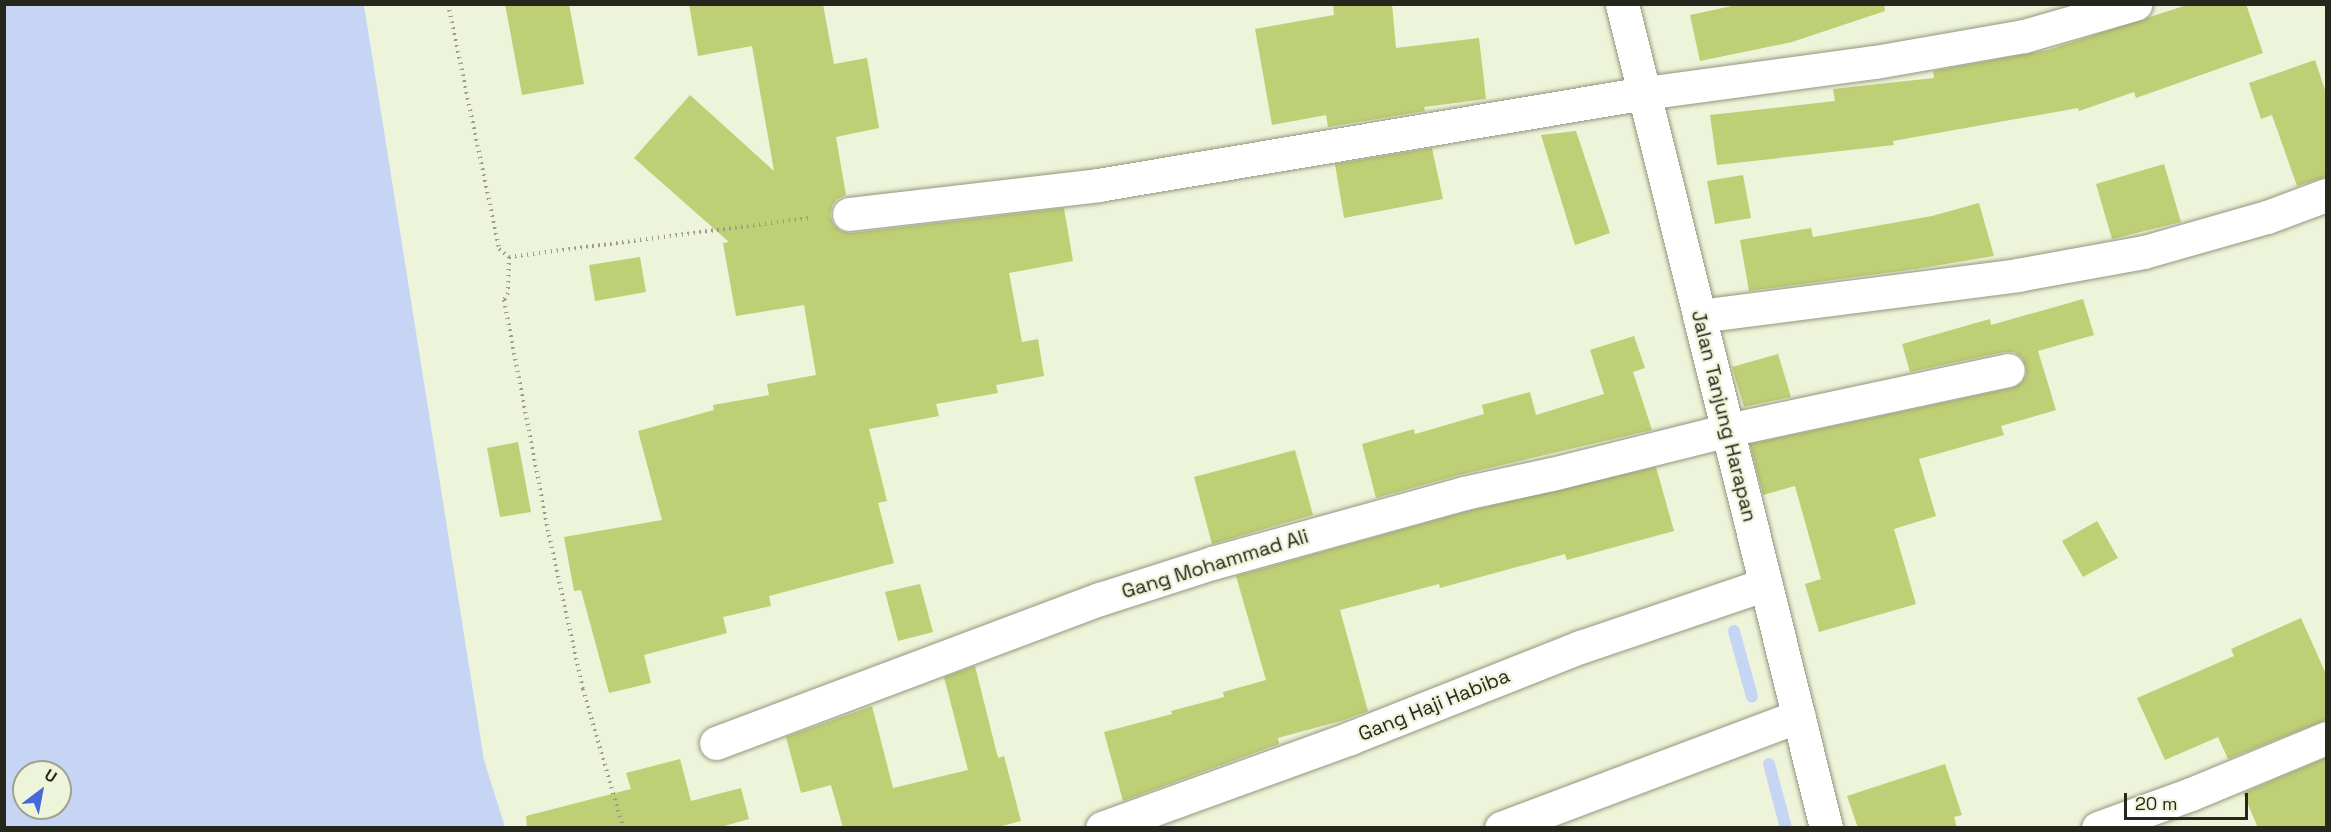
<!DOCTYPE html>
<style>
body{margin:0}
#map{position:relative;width:2331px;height:832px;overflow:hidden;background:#eef4d9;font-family:"Space Grotesk",sans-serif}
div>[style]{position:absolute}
.water>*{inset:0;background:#c7d5f5}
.stream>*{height:12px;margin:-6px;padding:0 6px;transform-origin:6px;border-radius:6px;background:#c7d5f5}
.building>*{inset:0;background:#becf75}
.path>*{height:4px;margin-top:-2px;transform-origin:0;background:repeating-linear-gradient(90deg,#9a9e8a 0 1.5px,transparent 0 6px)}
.roads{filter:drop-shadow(0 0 2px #91977e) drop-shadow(0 0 2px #91977e)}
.street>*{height:33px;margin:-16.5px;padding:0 16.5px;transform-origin:16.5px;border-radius:16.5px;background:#fff}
span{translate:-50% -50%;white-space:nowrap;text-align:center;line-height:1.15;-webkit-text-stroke:4.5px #eef4d9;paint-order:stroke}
.street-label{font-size:20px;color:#25271d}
.frame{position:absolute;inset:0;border:6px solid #25271d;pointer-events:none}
.north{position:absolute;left:12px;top:760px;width:60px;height:60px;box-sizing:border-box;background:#eef4d9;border:2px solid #9ea28e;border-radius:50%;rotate:32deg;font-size:16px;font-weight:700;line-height:24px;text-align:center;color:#25271d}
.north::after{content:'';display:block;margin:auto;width:21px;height:27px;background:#4568db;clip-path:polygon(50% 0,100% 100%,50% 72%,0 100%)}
.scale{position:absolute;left:2124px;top:793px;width:124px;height:27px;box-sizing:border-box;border:3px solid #25271d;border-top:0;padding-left:8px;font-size:18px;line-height:21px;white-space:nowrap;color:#25271d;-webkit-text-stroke:4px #eef4d9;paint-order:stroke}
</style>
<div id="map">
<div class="water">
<i style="clip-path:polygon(evenodd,5px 4px,364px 5px,484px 760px,505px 827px,5px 827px,5px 4px,24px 772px,60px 772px,60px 808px,24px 808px,24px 772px)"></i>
</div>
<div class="stream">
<i style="left:1734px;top:631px;width:68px;rotate:74.7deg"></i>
<i style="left:1769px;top:764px;width:66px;rotate:75.1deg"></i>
</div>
<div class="building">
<i style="clip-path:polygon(505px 4px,569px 4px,584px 84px,522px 95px)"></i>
<i style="clip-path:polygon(689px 4px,823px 4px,834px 64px,867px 58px,879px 128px,836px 137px,846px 195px,837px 199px,832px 206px,830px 216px,834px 225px,841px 231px,851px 233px,1064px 208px,1073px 261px,1009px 273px,1022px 342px,1038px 339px,1044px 376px,996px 385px,998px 393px,936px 404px,939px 416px,869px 429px,887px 501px,878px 503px,894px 563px,769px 596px,771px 606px,723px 617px,727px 633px,644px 655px,651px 683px,609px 693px,581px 590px,574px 591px,564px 537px,662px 520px,638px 431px,714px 410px,713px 405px,769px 395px,767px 384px,816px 375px,804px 305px,736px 316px,723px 243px,729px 242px,634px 158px,690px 95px,774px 171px,752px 46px,698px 56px)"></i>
<i style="clip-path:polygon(1333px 4px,1392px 4px,1396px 48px,1479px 38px,1486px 99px,1424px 107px,1425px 111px,1328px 127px,1326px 115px,1272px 125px,1255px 29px,1334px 15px)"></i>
<i style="clip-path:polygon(1741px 4px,1884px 4px,1885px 11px,1792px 42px,1700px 61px,1690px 15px)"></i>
<i style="clip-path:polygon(2190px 4px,2246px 4px,2263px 53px,2136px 98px,2134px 92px,2079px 111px,2078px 108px,1893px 141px,1894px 145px,1717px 165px,1710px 115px,1835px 101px,1833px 89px,1934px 78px,1933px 71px,2048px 50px)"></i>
<i style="clip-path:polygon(2315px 60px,2326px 93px,2326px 177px,2297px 186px,2272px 115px,2261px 119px,2249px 83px)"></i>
<i style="clip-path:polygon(1576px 131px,1610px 233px,1575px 245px,1541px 135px)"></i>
<i style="clip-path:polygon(1432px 148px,1443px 199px,1344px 218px,1335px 164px)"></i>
<i style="clip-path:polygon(2164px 164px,2181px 222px,2112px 239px,2096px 184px)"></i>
<i style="clip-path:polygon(1743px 175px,1751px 218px,1715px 224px,1707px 181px)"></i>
<i style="clip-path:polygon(1979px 203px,1994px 256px,1916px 269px,1749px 291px,1740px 240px,1811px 228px,1813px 237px,1932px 216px)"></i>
<i style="clip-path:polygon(640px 257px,646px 292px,595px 301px,589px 265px)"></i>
<i style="clip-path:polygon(2083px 299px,2094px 335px,2038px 351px,2056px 410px,2001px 426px,2004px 435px,1919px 459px,1936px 516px,1894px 529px,1916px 604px,1819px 632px,1805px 584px,1821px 579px,1795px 486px,1763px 495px,1750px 444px,2012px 388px,2021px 383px,2026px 375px,2026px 367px,2022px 358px,2014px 352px,2004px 352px,1910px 372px,1902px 344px,1990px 319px,1991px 325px)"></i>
<i style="clip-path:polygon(1634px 336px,1645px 368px,1633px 372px,1652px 430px,1459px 475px,1376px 498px,1362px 444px,1414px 429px,1415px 434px,1484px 414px,1482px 405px,1530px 392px,1536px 415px,1604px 394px,1590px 350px)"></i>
<i style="clip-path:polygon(1778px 354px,1791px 397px,1744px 407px,1732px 367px)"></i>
<i style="clip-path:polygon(518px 442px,531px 512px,500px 517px,487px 448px)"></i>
<i style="clip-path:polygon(1295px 450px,1313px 515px,1212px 544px,1194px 477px)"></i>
<i style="clip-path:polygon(1656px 467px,1674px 531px,1567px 560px,1565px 554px,1440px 588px,1439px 584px,1340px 610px,1368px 711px,1344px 720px,1278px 738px,1279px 744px,1123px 801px,1104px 732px,1172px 714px,1171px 711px,1224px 697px,1223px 692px,1266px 680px,1236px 576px,1468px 511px)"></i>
<i style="clip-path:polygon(2097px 521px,2118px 558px,2083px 577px,2062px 541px)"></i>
<i style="clip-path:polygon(920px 584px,933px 632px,898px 641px,885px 592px)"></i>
<i style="clip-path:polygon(2301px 618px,2326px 674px,2326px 720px,2228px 759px,2218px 737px,2165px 760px,2137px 698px,2234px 656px,2231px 649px)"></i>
<i style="clip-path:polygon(975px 666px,998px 758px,1004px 756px,1021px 821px,994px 828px,843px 828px,831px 785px,801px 793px,786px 737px,872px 706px,893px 788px,968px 770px,944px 677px)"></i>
<i style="clip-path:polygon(2326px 758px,2326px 828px,2258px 828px,2243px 793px)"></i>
<i style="clip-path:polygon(680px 759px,691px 801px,741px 788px,749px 819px,717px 828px,527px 828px,526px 816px,631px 789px,626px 773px)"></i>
<i style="clip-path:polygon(1945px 764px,1962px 815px,1954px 817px,1957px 828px,1858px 828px,1847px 796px)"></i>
</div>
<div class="path">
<i style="left:448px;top:4px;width:250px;rotate:78.2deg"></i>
<i style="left:499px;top:249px;width:13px;rotate:39deg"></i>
<i style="left:509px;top:257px;width:36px;rotate:92deg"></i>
<i style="left:508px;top:293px;width:8px;rotate:120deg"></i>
<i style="left:504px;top:300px;width:239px;rotate:79.2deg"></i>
<i style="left:549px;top:535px;width:158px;rotate:77.6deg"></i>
<i style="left:583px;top:689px;width:145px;rotate:73.9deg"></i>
<i style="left:509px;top:257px;width:305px;rotate:-7.4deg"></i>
</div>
<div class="roads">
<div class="street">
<i style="left:1622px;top:4px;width:849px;rotate:76.09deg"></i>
<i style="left:849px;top:214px;width:251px;rotate:-6.6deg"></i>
<i style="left:1098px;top:185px;width:555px;rotate:-9.55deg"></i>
<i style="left:1645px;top:93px;width:232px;rotate:-7.7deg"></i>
<i style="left:1875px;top:62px;width:151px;rotate:-9.9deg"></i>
<i style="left:2024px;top:36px;width:116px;rotate:-16.1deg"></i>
<i style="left:1699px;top:316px;width:321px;rotate:-7.3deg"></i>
<i style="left:2017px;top:275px;width:129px;rotate:-10.3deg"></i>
<i style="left:2144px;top:252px;width:128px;rotate:-15.9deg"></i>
<i style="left:2267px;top:217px;width:63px;rotate:-20.4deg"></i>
<i style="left:716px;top:743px;width:410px;rotate:-20.6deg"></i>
<i style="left:1100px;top:599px;width:118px;rotate:-17.8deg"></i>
<i style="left:1212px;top:563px;width:262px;rotate:-15.5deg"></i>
<i style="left:1464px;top:493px;width:90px;rotate:-12.2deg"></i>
<i style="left:1552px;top:474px;width:181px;rotate:-14deg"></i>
<i style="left:1728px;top:430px;width:286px;rotate:-12.1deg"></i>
<i style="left:1102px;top:828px;width:264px;rotate:-19.9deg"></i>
<i style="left:1350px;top:738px;width:247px;rotate:-21.6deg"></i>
<i style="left:1580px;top:647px;width:196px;rotate:-18.7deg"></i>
<i style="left:1501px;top:828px;width:318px;rotate:-20.6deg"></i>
<i style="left:2098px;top:828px;width:99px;rotate:-20.1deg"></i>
<i style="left:2191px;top:794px;width:146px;rotate:-22.5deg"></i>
</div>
</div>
<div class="street-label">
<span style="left:1724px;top:416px;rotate:76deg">Jalan Tanjung Harapan</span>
<span style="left:1215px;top:564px;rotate:-17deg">Gang Mohammad Ali</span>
<span style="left:1434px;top:705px;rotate:-22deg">Gang Haji Habiba</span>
</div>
<div class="frame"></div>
<div class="north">U</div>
<div class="scale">20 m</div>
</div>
